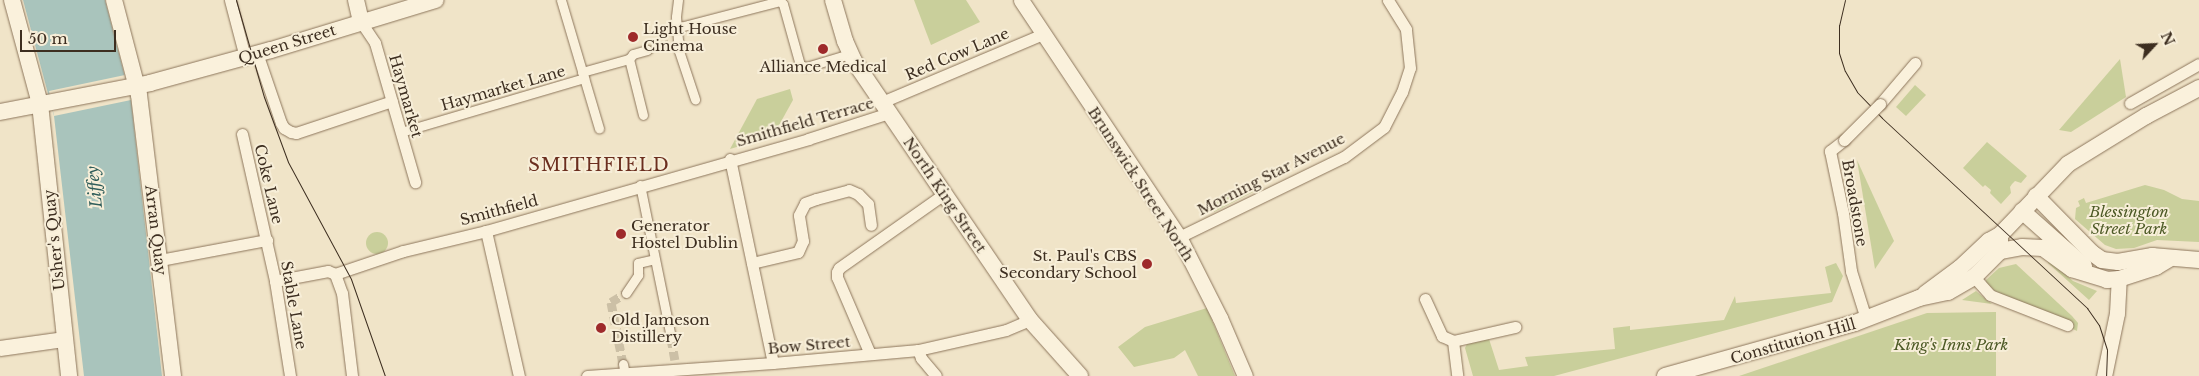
<!DOCTYPE html>
<style>
body{margin:0}
#map{position:relative;width:2199px;height:376px;overflow:hidden;background:#f0e4c8;font-family:"Libre Baskerville",serif}
div>[style]{position:absolute}
.green>*{inset:0;background:#c9cf9b}
.round{border-radius:50%}
.water>*{inset:0;background:#a9c4bc}
.pier>*{inset:0;background:#f0e4c8}
.pedestrian-tunnel>*{height:9px;margin-top:-4.5px;transform-origin:0;background:repeating-linear-gradient(90deg,#ccc0a6 0 9px,transparent 0 13.5px)}
.roads{filter:drop-shadow(0 0 1px #8d765c) drop-shadow(0 0 1px #8d765c)}
.pedestrian>*{height:9px;margin:-4.5px;padding:0 4.5px;transform-origin:4.5px;border-radius:4.5px;background:#faf1dc}
.minor>*{height:11px;margin:-5.5px;padding:0 5.5px;transform-origin:5.5px;border-radius:5.5px;background:#faf1dc}
.tertiary>*{height:15px;margin:-7.5px;padding:0 7.5px;transform-origin:7.5px;border-radius:7.5px;background:#faf1dc}
.secondary>*{height:16px;margin:-8px;padding:0 8px;transform-origin:8px;border-radius:8px;background:#faf1dc}
.tram>*{height:1px;margin:-0.5px;padding:0 0.5px;transform-origin:0.5px;border-radius:0.5px;background:#3d2e20}
.bridges{filter:drop-shadow(0 0 1px #8d765c) drop-shadow(0 0 1px #8d765c)}
.minor-bridge>*{height:11px;margin:-5.5px;padding:0 5.5px;transform-origin:5.5px;border-radius:5.5px;background:#faf1dc}
.dots>*{width:14px;height:14px;translate:-50% -50%;box-sizing:border-box;border:2px solid #f7eed8;border-radius:50%}
span{translate:-50% -50%;white-space:nowrap;text-align:center;line-height:1.15;-webkit-text-stroke:4px #f7eed8;paint-order:stroke}
.poi-label{font-size:15px;color:#3d2e20}
.left{translate:0 -50%;text-align:left}
.right{translate:-100% -50%;text-align:right}
.street-label{font-size:15px;color:#3d2e20}
.park-label{font-size:15px;color:#4d5a26;font-style:italic}
.water-label{font-size:16px;color:#2f5d5a;font-style:italic}
.quarter-label{font-size:18px;color:#6b2e1e;letter-spacing:1px}
.north{position:absolute;left:2129px;top:20px;width:50px;height:50px;-webkit-text-stroke:4px #f7eed8;paint-order:stroke;rotate:65deg;font-size:14px;font-weight:700;line-height:20px;text-align:center;color:#3d2e20}
.north::after{content:'';display:block;margin:auto;width:18px;height:22px;background:#3d2e20;clip-path:polygon(50% 0,100% 100%,50% 72%,0 100%)}
.scale{position:absolute;left:20px;top:30px;width:96px;height:22px;box-sizing:border-box;border:2px solid #3d2e20;border-top:0;padding-left:6px;font-size:15px;line-height:18px;white-space:nowrap;color:#3d2e20;-webkit-text-stroke:4px #f7eed8;paint-order:stroke}
</style>
<div id="map">
<div class="green">
<i style="clip-path:polygon(914px 0,966px 0,980px 22px,931px 45px)"></i>
<i style="clip-path:polygon(2120px 59px,2126px 97px,2071px 132px,2059px 130px)"></i>
<i style="clip-path:polygon(1915px 85px,1926px 95px,1906px 116px,1896px 107px)"></i>
<i style="clip-path:polygon(790px 89px,793px 100px,773px 136px,730px 149px,757px 99px)"></i>
<i style="clip-path:polygon(1987px 142px,2027px 176px,2021px 183px,2015px 181px,2012px 184px,2010px 187px,2011px 193px,2001px 204px,1990px 193px,1991px 190px,1985px 185px,1983px 187px,1963px 168px)"></i>
<i style="clip-path:polygon(1857px 160px,1894px 241px,1875px 269px)"></i>
<i style="clip-path:polygon(1249px 183px,1251px 186px,1256px 184px,1259px 189px,1214px 212px,1210px 202px)"></i>
<i style="clip-path:polygon(2145px 185px,2164px 190px,2182px 199px,2199px 201px,2199px 242px,2157px 240px,2134px 248px,2116px 249px,2105px 245px,2075px 219px,2076px 208px,2080px 206px,2078px 201px,2084px 198px,2086px 203px)"></i>
<i class="round" style="left:366px;top:232px;width:22px;height:22px"></i>
<i style="clip-path:polygon(2050px 260px,2073px 281px,2097px 291px,2089px 300px,2048px 263px)"></i>
<i style="clip-path:polygon(1836px 263px,1843px 276px,1832px 302px,1554px 376px,1473px 376px,1465px 348px,1467px 344px,1489px 339px,1499px 370px,1528px 366px,1525px 357px,1615px 349px,1613px 328px,1630px 326px,1630px 330px,1724px 320px,1735px 296px,1736px 303px,1831px 293px,1825px 267px)"></i>
<i style="clip-path:polygon(2016px 264px,2072px 316px,2078px 323px,2077px 331px,1991px 289px,1986px 283px,1986px 280px,1999px 268px)"></i>
<i style="clip-path:polygon(1976px 291px,1988px 301px,1992px 304px,1962px 300px)"></i>
<i style="clip-path:polygon(1207px 308px,1235px 376px,1198px 376px,1185px 350px,1174px 358px,1134px 367px,1118px 347px,1145px 327px)"></i>
<i style="clip-path:polygon(1996px 312px,1996px 376px,1739px 376px,1927px 313px)"></i>
</div>
<div class="water">
<i style="clip-path:polygon(23px 0,105px 0,131px 100px,162px 376px,84px 376px,54px 116px)"></i>
</div>
<div class="pier">
<i style="clip-path:polygon(125px 75px,131px 100px,54px 116px,49px 91px)"></i>
</div>
<div class="pedestrian-tunnel">
<i style="left:647px;top:50px;width:26px;rotate:-16deg"></i>
<i style="left:671px;top:338px;width:22px;rotate:80deg"></i>
<i style="left:623px;top:364px;width:63px;rotate:-101deg"></i>
<i style="left:611px;top:302px;width:17px;rotate:-31deg"></i>
</div>
<div class="roads">
<div class="pedestrian">
<i style="left:561px;top:0;width:134px;rotate:73.5deg"></i>
<i style="left:678px;top:0;width:17px;rotate:97deg"></i>
<i style="left:676px;top:17px;width:34px;rotate:85deg"></i>
<i style="left:679px;top:51px;width:51px;rotate:71.6deg"></i>
<i style="left:676px;top:28px;width:107px;rotate:-14.6deg"></i>
<i style="left:780px;top:1px;width:4px;rotate:45deg"></i>
<i style="left:783px;top:4px;width:63px;rotate:74.4deg"></i>
<i style="left:800px;top:65px;width:6px;rotate:18deg"></i>
<i style="left:806px;top:67px;width:46px;rotate:-16.5deg"></i>
<i style="left:582px;top:72px;width:49px;rotate:-15.5deg"></i>
<i style="left:643px;top:115px;width:58px;rotate:-104deg"></i>
<i style="left:629px;top:59px;width:6px;rotate:-51deg"></i>
<i style="left:633px;top:54px;width:15px;rotate:-16deg"></i>
<i style="left:401px;top:132px;width:191px;rotate:-16.4deg"></i>
<i style="left:640px;top:185px;width:156px;rotate:78.5deg"></i>
<i style="left:626px;top:293px;width:22px;rotate:-56deg"></i>
<i style="left:638px;top:275px;width:12px;rotate:-90deg"></i>
<i style="left:638px;top:263px;width:17px;rotate:-13deg"></i>
<i style="left:623px;top:364px;width:10px;rotate:79deg"></i>
</div>
<div class="minor">
<i style="left:230px;top:0;width:59px;rotate:75.3deg"></i>
<i style="left:361px;top:22px;width:25px;rotate:56deg"></i>
<i style="left:375px;top:43px;width:145px;rotate:73.9deg"></i>
<i style="left:257px;top:53px;width:74px;rotate:71.1deg"></i>
<i style="left:281px;top:123px;width:6px;rotate:59deg"></i>
<i style="left:284px;top:128px;width:8px;rotate:30deg"></i>
<i style="left:291px;top:132px;width:5px;rotate:11deg"></i>
<i style="left:296px;top:133px;width:101px;rotate:-18.4deg"></i>
<i style="left:882px;top:102px;width:175px;rotate:-22.9deg"></i>
<i style="left:2130px;top:103px;width:79px;rotate:-29.5deg"></i>
<i style="left:1880px;top:104px;width:54px;rotate:-49.5deg"></i>
<i style="left:242px;top:134px;width:151px;rotate:77.3deg"></i>
<i style="left:275px;top:281px;width:96px;rotate:81deg"></i>
<i style="left:1844px;top:140px;width:18px;rotate:142deg"></i>
<i style="left:1830px;top:151px;width:63px;rotate:78.2deg"></i>
<i style="left:1843px;top:213px;width:59px;rotate:82.1deg"></i>
<i style="left:1851px;top:271px;width:50px;rotate:72.6deg"></i>
<i style="left:730px;top:159px;width:208px;rotate:78.1deg"></i>
<i style="left:486px;top:231px;width:149px;rotate:77.2deg"></i>
<i style="left:1179px;top:237px;width:183px;rotate:-25.9deg"></i>
<i style="left:1344px;top:157px;width:50px;rotate:-36.9deg"></i>
<i style="left:1384px;top:127px;width:39px;rotate:-63deg"></i>
<i style="left:1402px;top:92px;width:25px;rotate:-72deg"></i>
<i style="left:1410px;top:68px;width:39px;rotate:-96deg"></i>
<i style="left:1406px;top:29px;width:34px;rotate:-122deg"></i>
<i style="left:160px;top:260px;width:109px;rotate:-10.6deg"></i>
<i style="left:752px;top:263px;width:47px;rotate:-13.4deg"></i>
<i style="left:798px;top:252px;width:12px;rotate:-66deg"></i>
<i style="left:803px;top:241px;width:26px;rotate:-99deg"></i>
<i style="left:799px;top:215px;width:13px;rotate:-63deg"></i>
<i style="left:805px;top:203px;width:12px;rotate:-20deg"></i>
<i style="left:816px;top:199px;width:34px;rotate:-15deg"></i>
<i style="left:849px;top:190px;width:10px;rotate:24deg"></i>
<i style="left:858px;top:194px;width:14px;rotate:45deg"></i>
<i style="left:868px;top:204px;width:21px;rotate:82deg"></i>
<i style="left:335px;top:274px;width:20px;rotate:70deg"></i>
<i style="left:342px;top:293px;width:84px;rotate:83.1deg"></i>
<i style="left:1974px;top:277px;width:24px;rotate:48deg"></i>
<i style="left:1990px;top:295px;width:83px;rotate:21.3deg"></i>
<i style="left:275px;top:281px;width:54px;rotate:-10.7deg"></i>
<i style="left:328px;top:271px;width:8px;rotate:23deg"></i>
<i style="left:335px;top:274px;width:72px;rotate:-18.7deg"></i>
<i style="left:403px;top:251px;width:85px;rotate:-13.5deg"></i>
<i style="left:486px;top:231px;width:335px;rotate:-15.9deg"></i>
<i style="left:808px;top:139px;width:85px;rotate:-17.8deg"></i>
<i style="left:1425px;top:299px;width:41px;rotate:65.3deg"></i>
<i style="left:1442px;top:336px;width:12px;rotate:24deg"></i>
<i style="left:1453px;top:341px;width:35px;rotate:83deg"></i>
<i style="left:1453px;top:341px;width:64px;rotate:-12.7deg"></i>
<i style="left:918px;top:350px;width:9px;rotate:69deg"></i>
<i style="left:921px;top:358px;width:23px;rotate:50deg"></i>
<i style="left:870px;top:354px;width:84px;rotate:-113.2deg"></i>
<i style="left:837px;top:277px;width:5px;rotate:-90deg"></i>
<i style="left:837px;top:272px;width:4px;rotate:-63deg"></i>
<i style="left:839px;top:268px;width:128px;rotate:-35.2deg"></i>
<i style="left:587px;top:376px;width:186px;rotate:-4deg"></i>
<i style="left:773px;top:363px;width:146px;rotate:-5.1deg"></i>
<i style="left:918px;top:350px;width:90px;rotate:-12.8deg"></i>
<i style="left:1006px;top:330px;width:26px;rotate:-23deg"></i>
</div>
<div class="tertiary">
<i style="left:1021px;top:0;width:285px;rotate:56.3deg"></i>
<i style="left:1179px;top:237px;width:91px;rotate:63.2deg"></i>
<i style="left:1220px;top:318px;width:63px;rotate:66.7deg"></i>
<i style="left:0;top:348px;width:65px;rotate:-8deg"></i>
<i style="left:2104px;top:376px;width:64px;rotate:-78.3deg"></i>
<i style="left:2117px;top:313px;width:34px;rotate:-87deg"></i>
</div>
<div class="secondary">
<i style="left:12px;top:0;width:108px;rotate:74.9deg"></i>
<i style="left:40px;top:104px;width:274px;rotate:83.9deg"></i>
<i style="left:114px;top:0;width:98px;rotate:75.3deg"></i>
<i style="left:139px;top:95px;width:283px;rotate:83.1deg"></i>
<i style="left:356px;top:0;width:23px;rotate:77deg"></i>
<i style="left:833px;top:0;width:43px;rotate:73.7deg"></i>
<i style="left:845px;top:41px;width:22px;rotate:66deg"></i>
<i style="left:854px;top:61px;width:313px;rotate:55.8deg"></i>
<i style="left:1030px;top:320px;width:75px;rotate:48.2deg"></i>
<i style="left:0;top:112px;width:153px;rotate:-10.9deg"></i>
<i style="left:150px;top:83px;width:125px;rotate:-15.3deg"></i>
<i style="left:271px;top:50px;width:172px;rotate:-16.9deg"></i>
<i style="left:2036px;top:196px;width:80px;rotate:45.5deg"></i>
<i style="left:2092px;top:253px;width:12px;rotate:35deg"></i>
<i style="left:2102px;top:260px;width:16px;rotate:7deg"></i>
<i style="left:2118px;top:262px;width:35px;rotate:-10deg"></i>
<i style="left:2152px;top:256px;width:47px;rotate:4.9deg"></i>
<i style="left:2022px;top:211px;width:83px;rotate:41.6deg"></i>
<i style="left:2000px;top:251px;width:22px;rotate:-10deg"></i>
<i style="left:2022px;top:247px;width:21px;rotate:3deg"></i>
<i style="left:2043px;top:248px;width:36px;rotate:36deg"></i>
<i style="left:2072px;top:269px;width:37px;rotate:17deg"></i>
<i style="left:2107px;top:280px;width:12px;rotate:-5deg"></i>
<i style="left:2119px;top:279px;width:39px;rotate:-18deg"></i>
<i style="left:2156px;top:267px;width:17px;rotate:-31deg"></i>
<i style="left:1925px;top:294px;width:44px;rotate:-36.6deg"></i>
<i style="left:1960px;top:268px;width:40px;rotate:-43deg"></i>
<i style="left:1989px;top:241px;width:13px;rotate:-29deg"></i>
<i style="left:2000px;top:235px;width:98px;rotate:-46.2deg"></i>
<i style="left:2068px;top:164px;width:92px;rotate:-31.6deg"></i>
<i style="left:2146px;top:116px;width:60px;rotate:-27.8deg"></i>
<i style="left:1665px;top:376px;width:197px;rotate:-15.6deg"></i>
<i style="left:1855px;top:323px;width:69px;rotate:-21.3deg"></i>
<i style="left:1919px;top:298px;width:30px;rotate:-12deg"></i>
<i style="left:1948px;top:292px;width:30px;rotate:-30deg"></i>
<i style="left:1974px;top:277px;width:37px;rotate:-45deg"></i>
<i style="left:2000px;top:251px;width:16px;rotate:-90deg"></i>
</div>
</div>
<div class="tram">
<i style="left:236px;top:0;width:101px;rotate:73.9deg"></i>
<i style="left:264px;top:97px;width:69px;rotate:69.7deg"></i>
<i style="left:288px;top:162px;width:133px;rotate:61.7deg"></i>
<i style="left:351px;top:279px;width:103px;rotate:70.7deg"></i>
<i style="left:1845px;top:0;width:26px;rotate:103deg"></i>
<i style="left:1839px;top:25px;width:28px;rotate:90deg"></i>
<i style="left:1839px;top:53px;width:19px;rotate:72deg"></i>
<i style="left:1845px;top:71px;width:24px;rotate:60deg"></i>
<i style="left:1857px;top:92px;width:36px;rotate:46deg"></i>
<i style="left:1882px;top:118px;width:280px;rotate:42.8deg"></i>
<i style="left:2087px;top:308px;width:21px;rotate:55deg"></i>
<i style="left:2099px;top:325px;width:26px;rotate:72deg"></i>
<i style="left:2107px;top:350px;width:26px;rotate:92deg"></i>
</div>
<div class="bridges">
<div class="minor-bridge">
<i style="left:1844px;top:140px;width:51px;rotate:-45deg"></i>
</div>
</div>
<div class="dots">
<i style="left:633px;top:37px;background:#9e2a2b"></i>
<i style="left:823px;top:49px;background:#9e2a2b"></i>
<i style="left:621px;top:234px;background:#9e2a2b"></i>
<i style="left:1147px;top:264px;background:#9e2a2b"></i>
<i style="left:601px;top:328px;background:#9e2a2b"></i>
</div>
<div class="poi-label">
<span class="left" style="left:643px;top:37px">Light House<br>Cinema</span>
<span style="left:823px;top:67px">Alliance Medical</span>
<span class="left" style="left:631px;top:234px">Generator<br>Hostel Dublin</span>
<span class="right" style="left:1137px;top:264px">St. Paul's CBS<br>Secondary School</span>
<span class="left" style="left:611px;top:328px">Old Jameson<br>Distillery</span>
</div>
<div class="street-label">
<span style="left:287px;top:44px;rotate:-17deg">Queen Street</span>
<span style="left:957px;top:54px;rotate:-23deg">Red Cow Lane</span>
<span style="left:503px;top:88px;rotate:-16deg">Haymarket Lane</span>
<span style="left:406px;top:96px;rotate:74deg">Haymarket</span>
<span style="left:805px;top:122px;rotate:-16deg">Smithfield Terrace</span>
<span style="left:1271px;top:174px;rotate:-27deg">Morning Star Avenue</span>
<span style="left:269px;top:184px;rotate:77deg">Coke Lane</span>
<span style="left:1141px;top:184px;rotate:57deg">Brunswick Street North</span>
<span style="left:945px;top:195px;rotate:56deg">North King Street</span>
<span style="left:1855px;top:203px;rotate:80deg">Broadstone</span>
<span style="left:499px;top:210px;rotate:-15deg">Smithfield</span>
<span style="left:156px;top:230px;rotate:83deg">Arran Quay</span>
<span style="left:54px;top:240px;rotate:-96deg">Usher's Quay</span>
<span style="left:294px;top:305px;rotate:80deg">Stable Lane</span>
<span style="left:1793px;top:341px;rotate:-16deg">Constitution Hill</span>
<span style="left:809px;top:345px;rotate:-5deg">Bow Street</span>
</div>
<div class="park-label">
<span style="left:2129px;top:220px">Blessington<br>Street Park</span>
<span style="left:1951px;top:345px">King's Inns Park</span>
</div>
<div class="water-label">
<span style="left:94px;top:187px;rotate:-96deg">Liffey</span>
</div>
<div class="quarter-label">
<span style="left:599px;top:165px">SMITHFIELD</span>
</div>
<div class="north">N</div>
<div class="scale">50 m</div>
</div>
